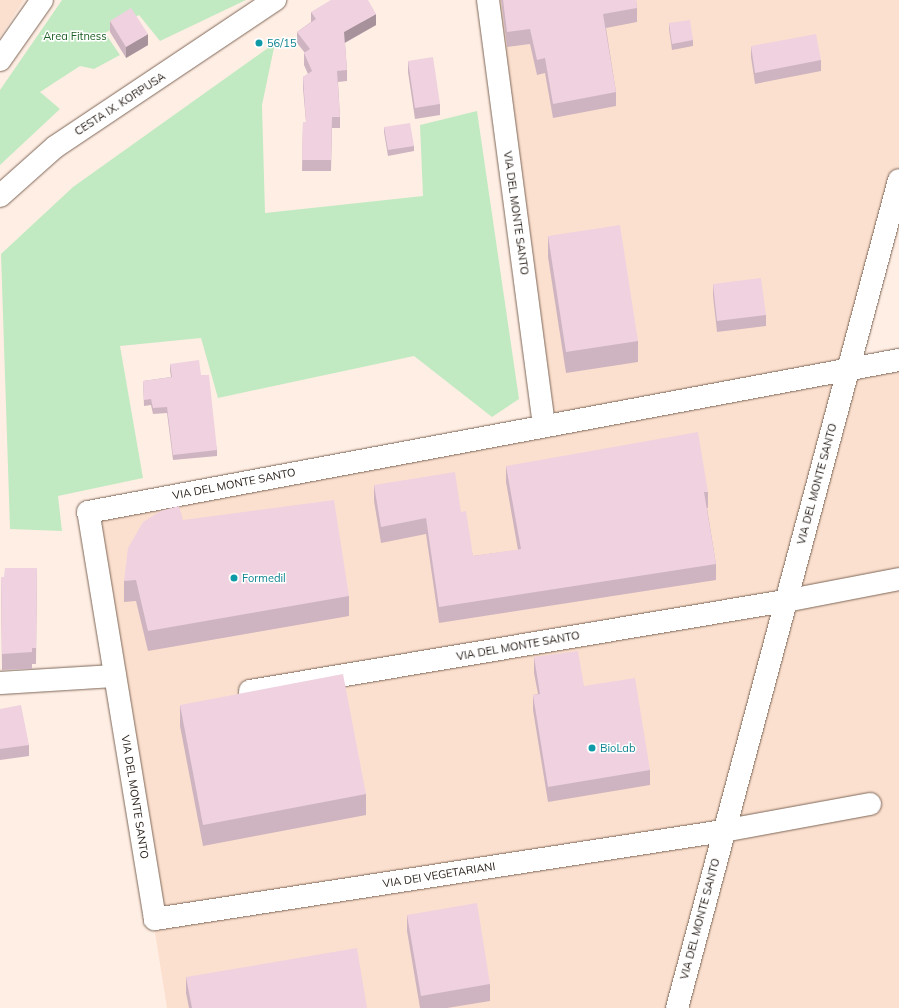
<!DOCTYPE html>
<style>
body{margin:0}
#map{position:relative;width:899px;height:1008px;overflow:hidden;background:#ffeee4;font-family:Mulish,sans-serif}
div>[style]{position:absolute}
.built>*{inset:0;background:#fce0cf}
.green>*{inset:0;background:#c2eac2}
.roads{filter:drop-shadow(0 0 1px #7e6758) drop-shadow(0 0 1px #7e6758)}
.minor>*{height:22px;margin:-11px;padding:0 11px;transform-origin:11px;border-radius:11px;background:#fff}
.secondary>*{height:22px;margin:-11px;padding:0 11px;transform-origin:11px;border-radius:11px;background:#fff}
.wall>*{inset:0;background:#ceb4c0}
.shaded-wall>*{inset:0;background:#a7929c}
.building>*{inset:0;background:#efd1df}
.dots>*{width:11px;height:11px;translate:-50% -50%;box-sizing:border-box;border:2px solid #fff;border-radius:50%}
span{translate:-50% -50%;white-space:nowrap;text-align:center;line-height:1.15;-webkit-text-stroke:3px #fff;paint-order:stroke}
.park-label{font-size:11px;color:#1c5e23}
.culture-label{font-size:11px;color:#0d838f}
.left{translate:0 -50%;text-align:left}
.street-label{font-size:11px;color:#29201a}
</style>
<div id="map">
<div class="built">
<i style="clip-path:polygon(0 0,24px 0,0 37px)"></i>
<i style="clip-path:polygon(488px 0,899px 0,899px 180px,848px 368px,899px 360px,899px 1008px,167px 1008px,88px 512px,544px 425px)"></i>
</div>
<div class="green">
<i style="clip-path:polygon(62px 0,246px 0,160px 41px,139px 15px,105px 33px,120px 55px,94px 69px,80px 66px,40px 92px,60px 109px,0 165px,0 90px)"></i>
<i style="clip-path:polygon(275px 43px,262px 105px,265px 213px,423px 196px,420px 125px,477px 111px,519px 399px,492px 417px,414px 356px,218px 398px,201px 338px,120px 346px,143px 478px,58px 496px,62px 531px,10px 529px,1px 254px,73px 187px)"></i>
</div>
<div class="roads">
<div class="minor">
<i style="left:488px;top:0;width:429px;rotate:82.5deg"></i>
<i style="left:0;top:60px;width:73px;rotate:-55deg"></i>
<i style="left:0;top:683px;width:115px;rotate:-3.5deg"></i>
<i style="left:250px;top:691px;width:543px;rotate:-9.55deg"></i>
<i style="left:785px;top:601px;width:116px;rotate:-10.9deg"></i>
<i style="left:870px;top:804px;width:149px;rotate:169.6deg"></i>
<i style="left:723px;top:831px;width:575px;rotate:171.19deg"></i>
<i style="left:155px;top:919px;width:412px;rotate:-99.3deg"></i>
<i style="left:88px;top:512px;width:825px;rotate:-10.62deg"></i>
<i style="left:677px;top:1008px;width:857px;rotate:-74.99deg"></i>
</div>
<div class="secondary">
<i style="left:0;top:196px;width:74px;rotate:-41.7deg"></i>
<i style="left:55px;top:147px;width:265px;rotate:-33.8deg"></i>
</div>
</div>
<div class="wall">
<i style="clip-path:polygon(501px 0,636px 0,637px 8px,637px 22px,606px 28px,616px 92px,616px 106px,553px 118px,545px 73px,537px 75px,530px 44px,507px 47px)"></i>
<i style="clip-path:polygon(311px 12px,376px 25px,345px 43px,347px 70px,347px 81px,338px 82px,340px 117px,340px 128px,332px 128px,331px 171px,302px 171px,303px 122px,306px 122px,303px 88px,303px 77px,308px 74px,304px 65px,304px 53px,305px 53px,297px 43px,297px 32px,311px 22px)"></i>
<i style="clip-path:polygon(110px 21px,148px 45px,126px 58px,110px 32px)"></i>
<i style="clip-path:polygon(669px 23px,693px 40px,693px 46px,672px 50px,669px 29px)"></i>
<i style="clip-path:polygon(751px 46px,821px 60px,821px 71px,755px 84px,751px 57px)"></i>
<i style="clip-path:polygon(408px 61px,440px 104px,440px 115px,415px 119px,408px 72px)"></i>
<i style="clip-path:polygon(384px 127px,414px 146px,414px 151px,388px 156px,384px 132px)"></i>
<i style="clip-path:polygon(548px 236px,638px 341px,638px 362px,566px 373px,548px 257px)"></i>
<i style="clip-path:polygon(713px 284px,766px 315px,766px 326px,717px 332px,713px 296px)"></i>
<i style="clip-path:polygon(170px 364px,201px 375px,217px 450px,217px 456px,173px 460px,167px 413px,153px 414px,151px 405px,144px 406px,143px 381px,171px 377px,170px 370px)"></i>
<i style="clip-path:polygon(506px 466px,708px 492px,708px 508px,707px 508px,716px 564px,716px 580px,439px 623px,426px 534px,381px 543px,374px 501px,374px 485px,461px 512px,473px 556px,518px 550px,506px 482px)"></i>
<i style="clip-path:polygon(183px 520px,349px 596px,349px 616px,148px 651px,136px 601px,124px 602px,124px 581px)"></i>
<i style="clip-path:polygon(37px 568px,36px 664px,32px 664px,32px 669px,2px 670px,1px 577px,4px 577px)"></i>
<i style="clip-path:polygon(534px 657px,584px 686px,650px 770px,650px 785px,548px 802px,533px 710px,533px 695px,538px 694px,534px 673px)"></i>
<i style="clip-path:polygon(180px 705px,366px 794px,366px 815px,203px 846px,180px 726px)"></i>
<i style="clip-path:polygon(0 709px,29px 745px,29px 756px,0 760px)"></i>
<i style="clip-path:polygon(407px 915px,490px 984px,490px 1001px,447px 1008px,420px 1008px,407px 931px)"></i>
<i style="clip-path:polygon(186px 977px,367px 1008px,189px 1008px,186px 993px)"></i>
</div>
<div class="shaded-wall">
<i style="clip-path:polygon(376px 14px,376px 25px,344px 43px,344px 32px)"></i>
<i style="clip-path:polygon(148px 34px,148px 45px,126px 58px,126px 47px)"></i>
</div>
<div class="building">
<i style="clip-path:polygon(331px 0,368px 0,376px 14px,344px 32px,347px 70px,337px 71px,340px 117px,332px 117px,331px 160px,302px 160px,303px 122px,306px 122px,303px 77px,312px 71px,304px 53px,310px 49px,297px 32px,316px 19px,311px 12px)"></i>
<i style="clip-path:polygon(503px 0,636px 0,637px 8px,603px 14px,616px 92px,553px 104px,545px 58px,537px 60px,530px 29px,507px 32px)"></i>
<i style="clip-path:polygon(131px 8px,148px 34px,126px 47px,110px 21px)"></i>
<i style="clip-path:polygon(690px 20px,693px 40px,672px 44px,669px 23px)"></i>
<i style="clip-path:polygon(816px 34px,821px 60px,755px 73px,751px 46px)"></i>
<i style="clip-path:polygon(433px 57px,440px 104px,415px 108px,408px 61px)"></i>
<i style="clip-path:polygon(410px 123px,414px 146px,388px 150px,384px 127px)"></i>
<i style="clip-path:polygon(620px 225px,638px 341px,566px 352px,548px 236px)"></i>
<i style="clip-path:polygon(761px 278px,766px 315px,717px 321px,713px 284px)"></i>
<i style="clip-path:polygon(199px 360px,201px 375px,209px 375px,217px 450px,173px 455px,167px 407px,153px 408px,151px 399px,144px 400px,143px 381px,172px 377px,170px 364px)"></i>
<i style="clip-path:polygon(698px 432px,708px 492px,704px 492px,716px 564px,439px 607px,426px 518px,381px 527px,374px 485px,455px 472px,461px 512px,466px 511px,473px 556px,521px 549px,506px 466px)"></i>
<i style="clip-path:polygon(334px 500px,349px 596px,148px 631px,136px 580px,124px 581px,128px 548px,143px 522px,161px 511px,179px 506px,183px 520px)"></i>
<i style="clip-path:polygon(5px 568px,37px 568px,36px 648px,32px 648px,32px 652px,2px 654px,1px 577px,4px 577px)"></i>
<i style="clip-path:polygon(578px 651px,584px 686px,635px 678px,650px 770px,548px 787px,533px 695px,540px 694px,534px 657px)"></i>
<i style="clip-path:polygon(343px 674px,366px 794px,203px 825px,180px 705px)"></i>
<i style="clip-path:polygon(21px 705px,29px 745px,0 749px,0 709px)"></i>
<i style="clip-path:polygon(477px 903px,490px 984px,421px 996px,407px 915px)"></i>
<i style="clip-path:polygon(357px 948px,367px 1008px,192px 1008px,186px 977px)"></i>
</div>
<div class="dots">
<i style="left:259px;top:43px;background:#0f9aa8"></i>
<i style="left:234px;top:578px;background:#0f9aa8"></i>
<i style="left:592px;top:748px;background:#0f9aa8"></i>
</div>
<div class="park-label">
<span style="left:75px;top:36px">Area Fitness</span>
</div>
<div class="culture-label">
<span class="left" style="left:267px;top:43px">56/15</span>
<span class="left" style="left:242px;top:578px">Formedil</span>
<span class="left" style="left:600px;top:748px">BioLab</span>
</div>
<div class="street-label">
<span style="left:120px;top:104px;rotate:-33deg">CESTA IX. KORPUSA</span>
<span style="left:516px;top:213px;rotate:82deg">VIA DEL MONTE SANTO</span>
<span style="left:234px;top:484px;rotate:-11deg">VIA DEL MONTE SANTO</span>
<span style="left:817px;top:484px;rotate:-75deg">VIA DEL MONTE SANTO</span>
<span style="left:518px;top:646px;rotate:-10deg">VIA DEL MONTE SANTO</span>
<span style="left:135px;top:797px;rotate:81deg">VIA DEL MONTE SANTO</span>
<span style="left:439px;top:875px;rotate:-9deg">VIA DEI VEGETARIANI</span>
<span style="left:700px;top:919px;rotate:-75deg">VIA DEL MONTE SANTO</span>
</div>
</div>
